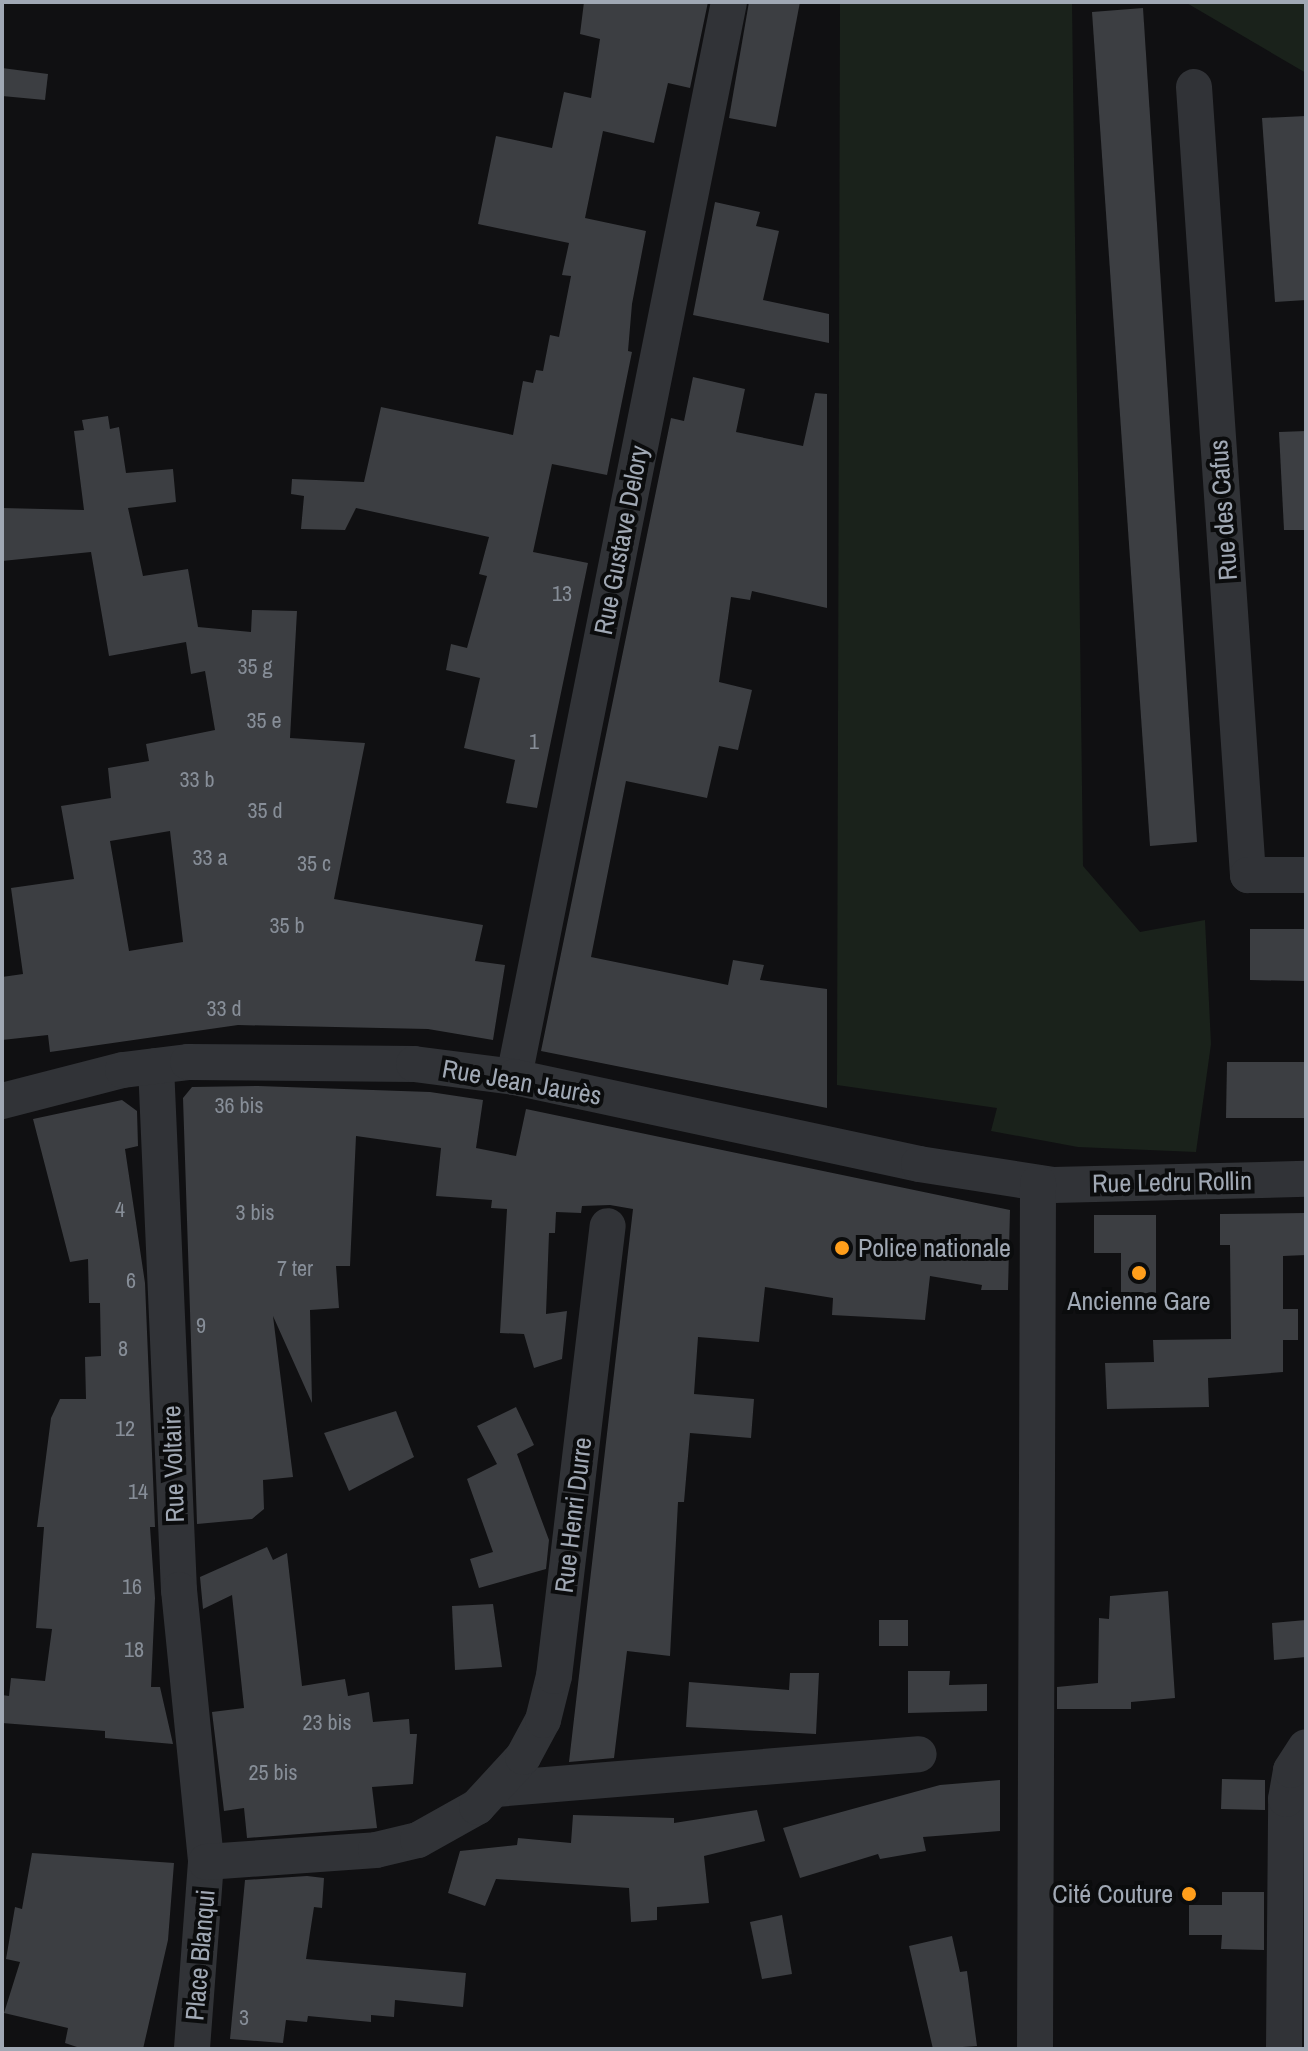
<!DOCTYPE html>
<meta charset="utf-8">
<style>
body{margin:0}
#map{position:relative;width:1308px;height:2051px;overflow:hidden;background:#101012;font-family:"Archivo Narrow",sans-serif}
div>[style]{position:absolute}
.green>*{inset:0;background:#1a221b}
.building>*{inset:0;background:#3c3e42}
.minor>*{height:36px;margin:-18px;padding:0 18px;transform-origin:18px;border-radius:18px;background:#313337}
.dots>*{width:22px;height:22px;translate:-50% -50%;box-sizing:border-box;border:4px solid #0b0c0d;border-radius:50%}
span{translate:-50% -50%;white-space:nowrap;text-align:center;line-height:1.15;-webkit-text-stroke:8px #0b0c0d;paint-order:stroke}
.number-label{font-size:22px;color:#878e98}
.number-label span{-webkit-text-stroke-width:0}
.street-label{font-size:26px;color:#a0a8b4}
.poi-label{font-size:26px;color:#a0a8b4}
.left{translate:0 -50%;text-align:left}
.right{translate:-100% -50%;text-align:right}
.frame{position:absolute;inset:0;border:4px solid #a0a8b4;pointer-events:none}
</style>
<div id="map">
<div class="green">
<i style="clip-path:polygon(840px 2px,1072px 2px,1083px 866px,1140px 932px,1205px 920px,1211px 1044px,1196px 1152px,1078px 1147px,991px 1131px,997px 1108px,837px 1085px)"></i>
<i style="clip-path:polygon(1185px 2px,1306px 2px,1306px 73px)"></i>
</div>
<div class="building">
<i style="clip-path:polygon(584px 2px,708px 2px,690px 88px,668px 83px,654px 143px,603px 131px,585px 218px,646px 231px,632px 304px,628px 351px,632px 352px,607px 475px,552px 464px,533px 552px,588px 563px,537px 808px,506px 803px,515px 760px,464px 748px,480px 678px,446px 670px,451px 644px,467px 648px,487px 576px,479px 574px,489px 537px,356px 508px,345px 530px,301px 529px,304px 496px,291px 494px,292px 479px,364px 482px,381px 407px,513px 435px,523px 381px,533px 383px,536px 370px,543px 371px,550px 335px,559px 337px,571px 276px,562px 275px,569px 243px,478px 224px,496px 136px,552px 148px,564px 92px,591px 98px,600px 39px,580px 34px)"></i>
<i style="clip-path:polygon(749px 2px,800px 2px,776px 127px,729px 118px)"></i>
<i style="clip-path:polygon(1143px 8px,1197px 842px,1150px 846px,1092px 12px)"></i>
<i style="clip-path:polygon(2px 68px,48px 74px,45px 100px,2px 96px)"></i>
<i style="clip-path:polygon(1306px 116px,1306px 300px,1275px 302px,1262px 118px)"></i>
<i style="clip-path:polygon(715px 202px,760px 212px,756px 226px,779px 231px,763px 300px,829px 314px,829px 343px,693px 315px)"></i>
<i style="clip-path:polygon(693px 377px,745px 389px,736px 432px,803px 446px,815px 393px,827px 394px,827px 608px,752px 591px,750px 600px,731px 597px,719px 682px,752px 690px,738px 750px,719px 746px,707px 798px,626px 781px,591px 957px,728px 985px,733px 960px,764px 965px,760px 980px,827px 989px,827px 1108px,541px 1051px,671px 418px,684px 421px)"></i>
<i style="clip-path:polygon(evenodd,108px 416px,110px 429px,119px 427px,126px 473px,173px 469px,176px 502px,128px 508px,143px 576px,188px 569px,198px 627px,251px 632px,252px 610px,297px 611px,290px 738px,365px 743px,334px 899px,483px 925px,475px 961px,505px 965px,493px 1040px,428px 1029px,238px 1025px,50px 1052px,48px 1035px,2px 1040px,2px 977px,23px 974px,11px 888px,74px 879px,61px 806px,111px 798px,108px 768px,149px 761px,146px 744px,215px 730px,205px 671px,191px 674px,186px 642px,109px 656px,91px 552px,2px 561px,2px 508px,84px 510px,74px 431px,84px 430px,82px 420px,108px 416px,170px 831px,183px 942px,129px 951px,110px 841px,170px 831px)"></i>
<i style="clip-path:polygon(1306px 431px,1306px 530px,1284px 530px,1279px 432px)"></i>
<i style="clip-path:polygon(1250px 929px,1306px 929px,1306px 981px,1250px 980px)"></i>
<i style="clip-path:polygon(1227px 1062px,1306px 1062px,1306px 1118px,1226px 1118px)"></i>
<i style="clip-path:polygon(258px 1086px,430px 1092px,483px 1100px,476px 1148px,516px 1156px,526px 1109px,1010px 1210px,1008px 1290px,981px 1290px,982px 1285px,930px 1276px,925px 1320px,832px 1315px,833px 1298px,765px 1287px,759px 1342px,698px 1337px,694px 1394px,754px 1399px,751px 1438px,690px 1433px,684px 1502px,678px 1502px,670px 1656px,627px 1651px,614px 1758px,569px 1762px,633px 1209px,610px 1205px,582px 1206px,581px 1213px,556px 1212px,555px 1233px,549px 1233px,546px 1314px,567px 1311px,562px 1359px,534px 1368px,524px 1334px,500px 1333px,507px 1209px,491px 1208px,492px 1200px,436px 1196px,441px 1148px,356px 1136px,350px 1266px,336px 1266px,339px 1308px,310px 1310px,312px 1403px,273px 1316px,293px 1477px,263px 1480px,264px 1509px,252px 1519px,197px 1524px,183px 1098px,192px 1087px)"></i>
<i style="clip-path:polygon(122px 1100px,137px 1111px,138px 1146px,125px 1149px,145px 1283px,155px 1527px,150px 1527px,155px 1598px,151px 1687px,160px 1687px,173px 1744px,105px 1738px,105px 1731px,2px 1723px,2px 1695px,9px 1696px,11px 1678px,45px 1681px,52px 1629px,36px 1628px,44px 1527px,37px 1527px,51px 1418px,60px 1399px,86px 1399px,85px 1357px,101px 1356px,100px 1303px,89px 1303px,88px 1259px,70px 1262px,33px 1119px)"></i>
<i style="clip-path:polygon(1306px 1213px,1306px 1255px,1283px 1256px,1283px 1309px,1298px 1309px,1298px 1340px,1283px 1340px,1283px 1372px,1208px 1378px,1209px 1407px,1107px 1409px,1105px 1363px,1154px 1362px,1153px 1340px,1231px 1339px,1230px 1245px,1220px 1245px,1220px 1214px)"></i>
<i style="clip-path:polygon(1094px 1215px,1156px 1215px,1156px 1293px,1121px 1294px,1121px 1253px,1094px 1253px)"></i>
<i style="clip-path:polygon(516px 1407px,534px 1445px,517px 1454px,549px 1540px,546px 1569px,479px 1588px,470px 1559px,493px 1552px,467px 1479px,497px 1464px,477px 1426px)"></i>
<i style="clip-path:polygon(396px 1411px,414px 1457px,349px 1491px,324px 1433px)"></i>
<i style="clip-path:polygon(267px 1547px,273px 1560px,287px 1553px,302px 1686px,345px 1679px,348px 1696px,369px 1692px,373px 1722px,409px 1719px,410px 1734px,417px 1734px,413px 1784px,372px 1787px,377px 1828px,247px 1838px,244px 1808px,224px 1811px,212px 1712px,244px 1708px,232px 1595px,203px 1609px,200px 1577px)"></i>
<i style="clip-path:polygon(1168px 1591px,1175px 1698px,1131px 1702px,1131px 1709px,1057px 1709px,1057px 1687px,1098px 1683px,1099px 1618px,1109px 1619px,1110px 1596px)"></i>
<i style="clip-path:polygon(493px 1604px,502px 1667px,455px 1670px,452px 1606px)"></i>
<i style="clip-path:polygon(879px 1620px,908px 1620px,908px 1646px,879px 1646px)"></i>
<i style="clip-path:polygon(1306px 1620px,1306px 1657px,1274px 1660px,1272px 1623px)"></i>
<i style="clip-path:polygon(908px 1671px,950px 1671px,949px 1685px,987px 1684px,987px 1711px,908px 1713px)"></i>
<i style="clip-path:polygon(790px 1673px,819px 1673px,816px 1734px,686px 1727px,689px 1682px,789px 1690px)"></i>
<i style="clip-path:polygon(1222px 1779px,1265px 1780px,1265px 1810px,1221px 1809px)"></i>
<i style="clip-path:polygon(1000px 1780px,1000px 1831px,923px 1837px,926px 1851px,880px 1859px,878px 1854px,800px 1878px,783px 1828px,940px 1785px)"></i>
<i style="clip-path:polygon(757px 1810px,765px 1841px,704px 1856px,709px 1903px,657px 1907px,657px 1920px,631px 1922px,629px 1888px,496px 1879px,485px 1906px,448px 1893px,460px 1851px,517px 1845px,518px 1838px,571px 1843px,573px 1815px,674px 1818px,674px 1823px)"></i>
<i style="clip-path:polygon(32px 1853px,174px 1863px,168px 1940px,143px 2049px,83px 2049px,65px 2043px,68px 2028px,4px 2013px,20px 1962px,6px 1959px,15px 1907px,22px 1909px)"></i>
<i style="clip-path:polygon(307px 1876px,324px 1878px,322px 1908px,314px 1907px,306px 1959px,466px 1973px,463px 2007px,395px 2000px,394px 2017px,371px 2015px,371px 2022px,308px 2016px,307px 2022px,286px 2020px,283px 2043px,230px 2039px,245px 1880px)"></i>
<i style="clip-path:polygon(1222px 1892px,1264px 1892px,1264px 1950px,1221px 1949px,1222px 1935px,1189px 1935px,1189px 1905px,1222px 1905px)"></i>
<i style="clip-path:polygon(782px 1915px,792px 1974px,762px 1979px,750px 1922px)"></i>
<i style="clip-path:polygon(952px 1936px,960px 1972px,967px 1971px,977px 2046px,933px 2049px,909px 1946px)"></i>
</div>
<div class="minor">
<i style="left:1194px;top:87px;width:790px;rotate:86.08deg"></i>
<i style="left:1248px;top:875px;width:58px"></i>
<i style="left:156px;top:1066px;width:525px;rotate:87.49deg"></i>
<i style="left:179px;top:1590px;width:273px;rotate:84.3deg"></i>
<i style="left:206px;top:1862px;width:188px;rotate:94.3deg"></i>
<i style="left:514px;top:1077px;width:1096px;rotate:-78.69deg"></i>
<i style="left:2px;top:1101px;width:125px;rotate:-14.4deg"></i>
<i style="left:123px;top:1070px;width:65px;rotate:-7deg"></i>
<i style="left:188px;top:1062px;width:226px;rotate:0.5deg"></i>
<i style="left:414px;top:1064px;width:101px;rotate:7.4deg"></i>
<i style="left:514px;top:1077px;width:414px;rotate:12.1deg"></i>
<i style="left:919px;top:1164px;width:136px;rotate:8.9deg"></i>
<i style="left:1053px;top:1185px;width:253px;rotate:-1.4deg"></i>
<i style="left:496px;top:1789px;width:424px;rotate:-4.7deg"></i>
<i style="left:206px;top:1862px;width:170px;rotate:-4deg"></i>
<i style="left:376px;top:1850px;width:43px;rotate:-13.4deg"></i>
<i style="left:418px;top:1840px;width:68px;rotate:-29.2deg"></i>
<i style="left:477px;top:1807px;width:68px;rotate:-47.4deg"></i>
<i style="left:523px;top:1757px;width:42px;rotate:-61.6deg"></i>
<i style="left:543px;top:1720px;width:45px;rotate:-76deg"></i>
<i style="left:554px;top:1676px;width:453px;rotate:-83.2deg"></i>
<i style="left:1035px;top:2049px;width:866px;rotate:-89.8deg"></i>
<i style="left:1284px;top:2049px;width:250px;rotate:-89.5deg"></i>
<i style="left:1286px;top:1799px;width:29px;rotate:-80deg"></i>
<i style="left:1291px;top:1770px;width:27px;rotate:-57deg"></i>
</div>
<div class="dots">
<i style="left:842px;top:1248px;background:#ff9e1b"></i>
<i style="left:1139px;top:1273px;background:#ff9e1b"></i>
<i style="left:1189px;top:1894px;background:#ff9e1b"></i>
</div>
<div class="number-label">
<span style="left:562px;top:594px">13</span>
<span style="left:255px;top:667px">35 g</span>
<span style="left:264px;top:721px">35 e</span>
<span style="left:534px;top:742px">1</span>
<span style="left:197px;top:780px">33 b</span>
<span style="left:265px;top:811px">35 d</span>
<span style="left:210px;top:858px">33 a</span>
<span style="left:314px;top:864px">35 c</span>
<span style="left:287px;top:926px">35 b</span>
<span style="left:224px;top:1009px">33 d</span>
<span style="left:239px;top:1106px">36 bis</span>
<span style="left:120px;top:1210px">4</span>
<span style="left:255px;top:1213px">3 bis</span>
<span style="left:295px;top:1269px">7 ter</span>
<span style="left:131px;top:1281px">6</span>
<span style="left:201px;top:1326px">9</span>
<span style="left:123px;top:1349px">8</span>
<span style="left:125px;top:1429px">12</span>
<span style="left:138px;top:1492px">14</span>
<span style="left:132px;top:1587px">16</span>
<span style="left:134px;top:1650px">18</span>
<span style="left:327px;top:1723px">23 bis</span>
<span style="left:273px;top:1773px">25 bis</span>
<span style="left:244px;top:2018px">3</span>
</div>
<div class="street-label">
<span style="left:1223px;top:510px;rotate:-94deg">Rue des Cafus</span>
<span style="left:621px;top:540px;rotate:-79deg">Rue Gustave Delory</span>
<span style="left:522px;top:1082px;rotate:10deg">Rue Jean Jaurès</span>
<span style="left:1172px;top:1182px;rotate:-1deg">Rue Ledru Rollin</span>
<span style="left:173px;top:1464px;rotate:-92deg">Rue Voltaire</span>
<span style="left:573px;top:1515px;rotate:-83deg">Rue Henri Durre</span>
<span style="left:200px;top:1955px;rotate:-85deg">Place Blanqui</span>
</div>
<div class="poi-label">
<span class="left" style="left:858px;top:1248px">Police nationale</span>
<span style="left:1139px;top:1301px">Ancienne Gare</span>
<span class="right" style="left:1173px;top:1894px">Cité Couture</span>
</div>
<div class="frame"></div>
</div>
